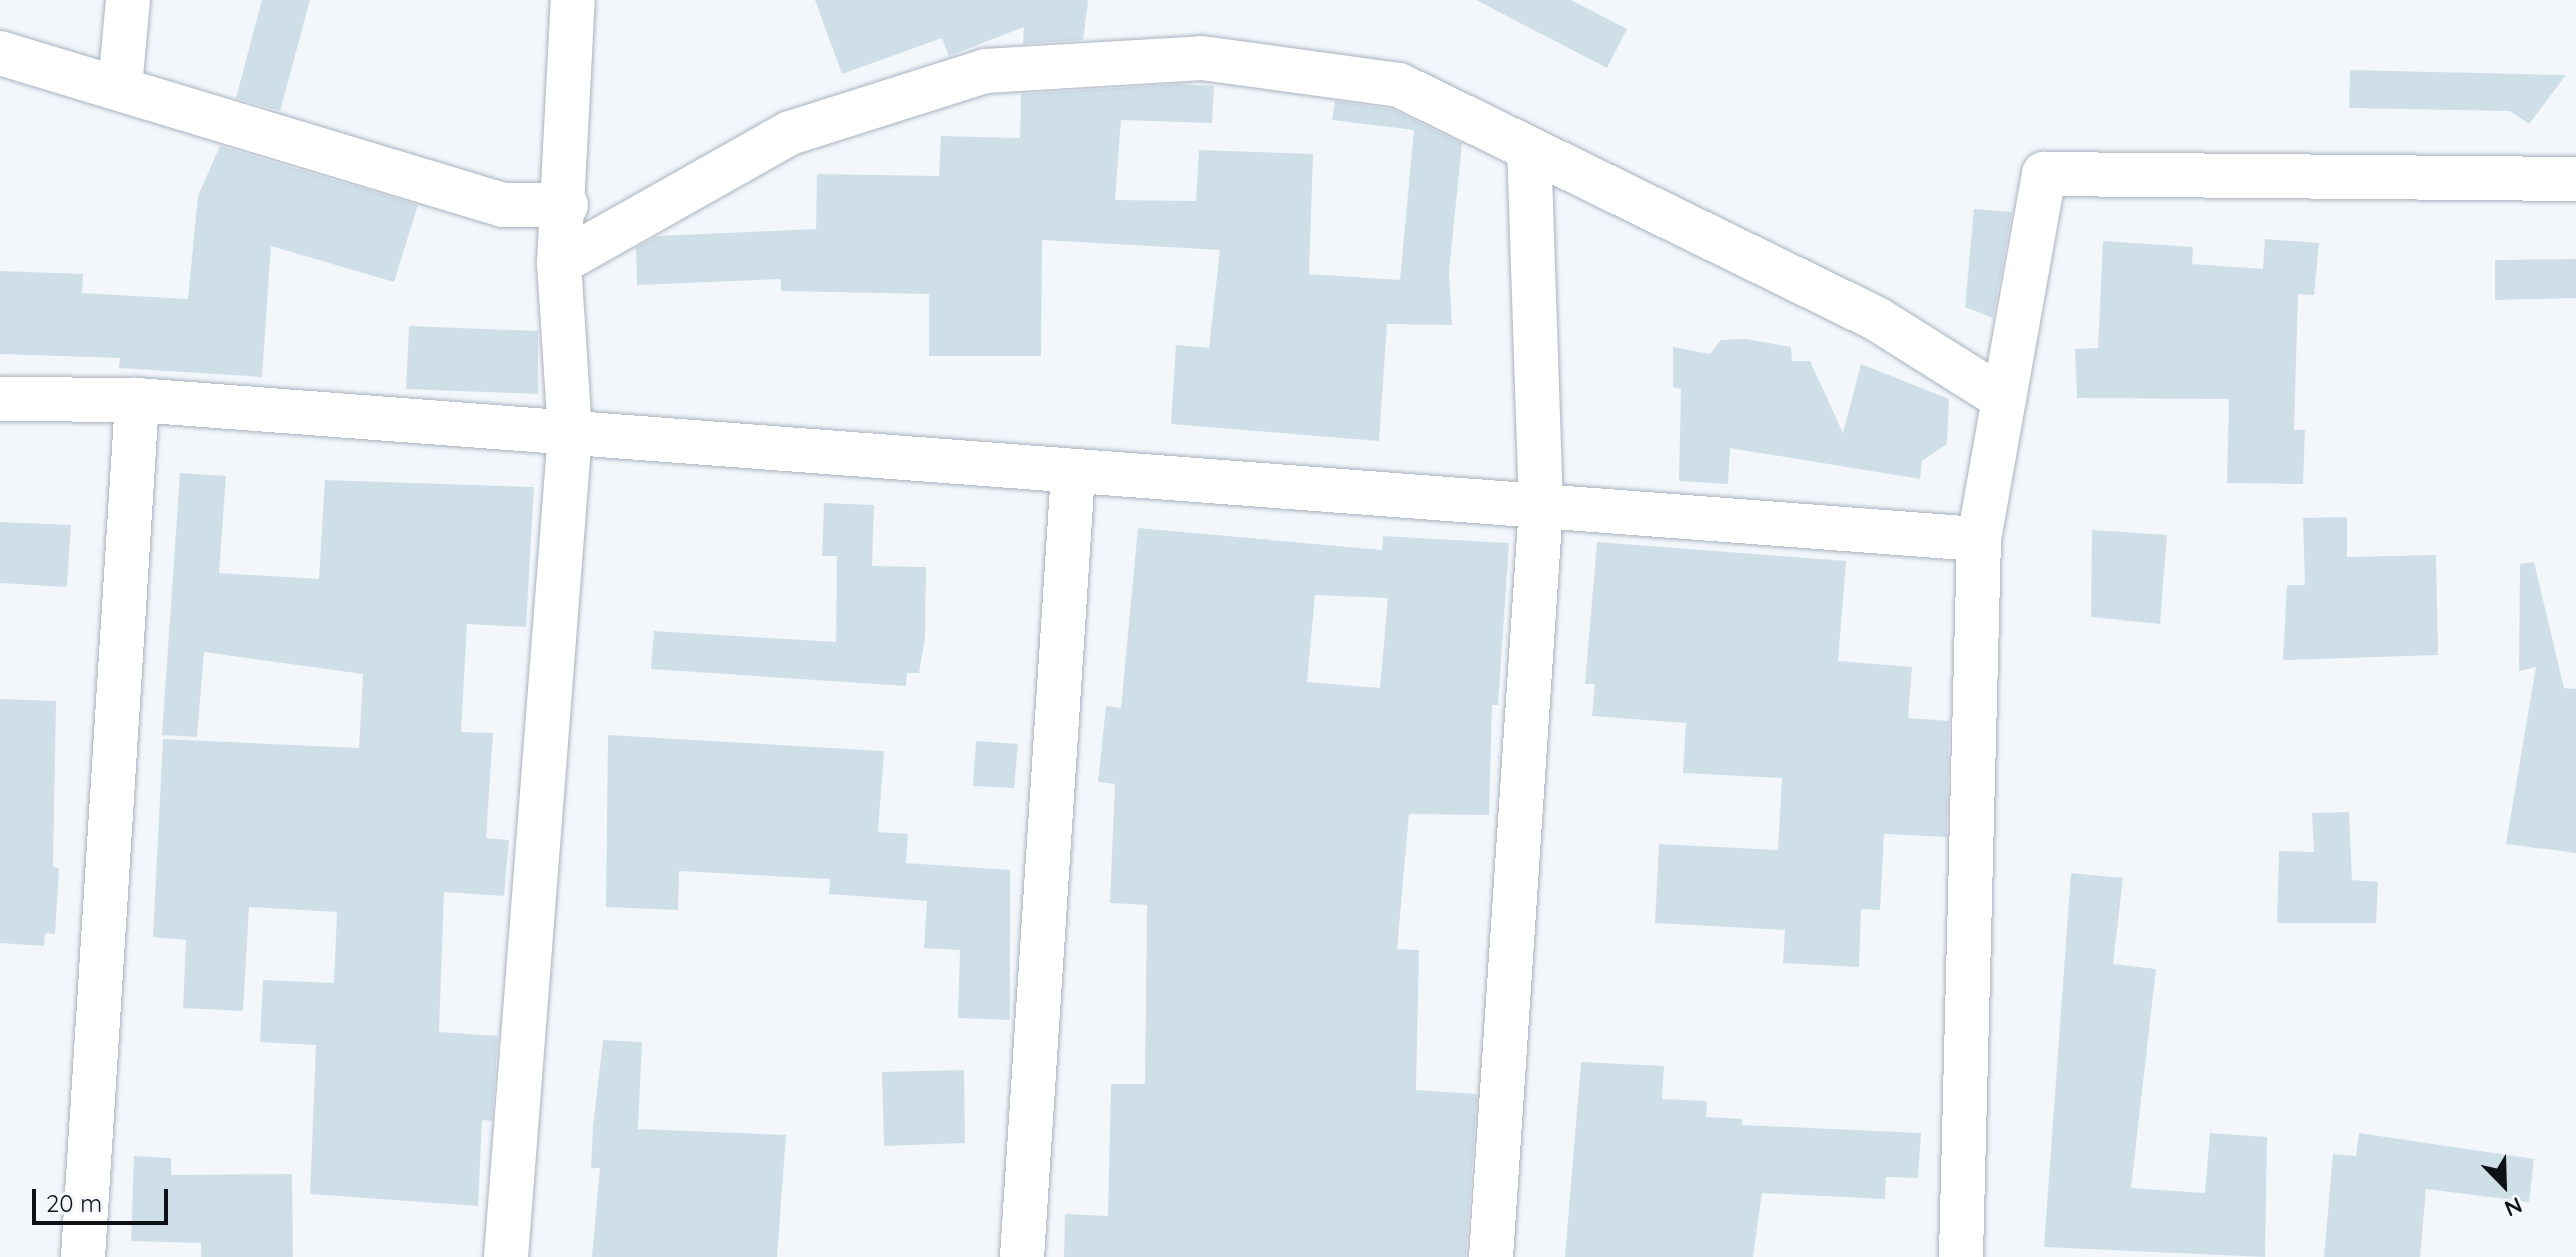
<!DOCTYPE html>
<style>
body{margin:0}
#map{position:relative;width:2576px;height:1257px;overflow:hidden;background:#f3f7fc;font-family:Quicksand,sans-serif}
div>[style]{position:absolute}
.building>*{inset:0;background:#cfdfe8}
.roads{filter:drop-shadow(0 0 2px #a9b2c0) drop-shadow(0 0 2px #a9b2c0)}
.street>*{height:44px;margin:-22px;padding:0 22px;transform-origin:22px;border-radius:22px;background:#fff}
.secondary>*{height:44px;margin:-22px;padding:0 22px;transform-origin:22px;border-radius:22px;background:#fff}
span{translate:-50% -50%;white-space:nowrap;text-align:center;line-height:1.15;-webkit-text-stroke:7px #f3f7fc;paint-order:stroke}
.north{position:absolute;left:2464px;top:1145px;width:80px;height:80px;-webkit-text-stroke:6px #f3f7fc;paint-order:stroke;rotate:157deg;font-size:22px;font-weight:700;line-height:32px;text-align:center;color:#0e1116}
.north::after{content:'';display:block;margin:auto;width:28px;height:36px;background:#0e1116;clip-path:polygon(50% 0,100% 100%,50% 72%,0 100%)}
.scale{position:absolute;left:32px;top:1189px;width:136px;height:36px;box-sizing:border-box;border:4px solid #0e1116;border-top:0;padding-left:10px;font-size:24px;line-height:28px;white-space:nowrap;color:#0e1116;-webkit-text-stroke:6px #f3f7fc;paint-order:stroke}
</style>
<div id="map">
<div class="building">
<i style="clip-path:polygon(262px 0,310px 0,280px 111px,236px 98px)"></i>
<i style="clip-path:polygon(815px 0,1087px 0,1088px 1px,1083px 40px,1023px 44px,1024px 27px,949px 56px,942px 38px,842px 74px)"></i>
<i style="clip-path:polygon(1476px 0,1571px 0,1627px 29px,1607px 68px)"></i>
<i style="clip-path:polygon(2350px 70px,2566px 75px,2529px 124px,2510px 111px,2349px 108px)"></i>
<i style="clip-path:polygon(1178px 84px,1214px 86px,1212px 123px,1121px 120px,1115px 200px,1196px 201px,1199px 150px,1313px 154px,1309px 274px,1400px 280px,1414px 130px,1332px 120px,1335px 101px,1392px 109px,1462px 143px,1449px 272px,1452px 325px,1387px 324px,1379px 441px,1171px 424px,1176px 345px,1209px 348px,1220px 250px,1042px 240px,1041px 356px,929px 356px,929px 294px,781px 291px,781px 279px,637px 285px,636px 248px,658px 236px,816px 229px,817px 174px,939px 176px,941px 136px,1020px 138px,1021px 94px)"></i>
<i style="clip-path:polygon(220px 146px,418px 205px,394px 282px,271px 246px,262px 377px,119px 368px,120px 358px,0 354px,0 271px,83px 274px,82px 293px,188px 299px,198px 196px)"></i>
<i style="clip-path:polygon(1974px 209px,2012px 212px,1993px 318px,1965px 307px)"></i>
<i style="clip-path:polygon(2265px 239px,2319px 243px,2314px 295px,2298px 294px,2294px 430px,2305px 430px,2303px 484px,2227px 483px,2229px 399px,2077px 398px,2075px 349px,2098px 348px,2103px 241px,2193px 247px,2192px 264px,2263px 269px)"></i>
<i style="clip-path:polygon(2576px 259px,2576px 298px,2495px 300px,2495px 260px)"></i>
<i style="clip-path:polygon(409px 326px,538px 331px,538px 394px,406px 389px)"></i>
<i style="clip-path:polygon(1745px 339px,1791px 347px,1792px 361px,1810px 361px,1843px 433px,1861px 364px,1949px 399px,1947px 444px,1922px 461px,1920px 479px,1730px 448px,1728px 484px,1679px 481px,1681px 389px,1673px 387px,1673px 347px,1710px 354px,1721px 340px)"></i>
<i style="clip-path:polygon(180px 473px,226px 476px,219px 573px,319px 579px,325px 480px,534px 487px,526px 627px,467px 624px,461px 732px,493px 733px,486px 838px,509px 840px,504px 896px,444px 892px,439px 1032px,498px 1036px,492px 1121px,482px 1120px,478px 1206px,310px 1194px,316px 1045px,260px 1042px,263px 980px,334px 983px,337px 912px,249px 907px,243px 1011px,183px 1008px,186px 940px,153px 937px,163px 739px,359px 748px,363px 674px,204px 652px,197px 737px,162px 735px)"></i>
<i style="clip-path:polygon(824px 503px,874px 505px,872px 566px,926px 567px,925px 638px,919px 673px,907px 673px,906px 686px,651px 669px,654px 631px,836px 642px,837px 556px,822px 556px)"></i>
<i style="clip-path:polygon(2347px 517px,2347px 557px,2436px 555px,2438px 655px,2283px 660px,2287px 585px,2305px 585px,2303px 518px)"></i>
<i style="clip-path:polygon(0 522px,71px 525px,67px 587px,0 583px)"></i>
<i style="clip-path:polygon(evenodd,1138px 528px,1382px 550px,1383px 536px,1509px 543px,1498px 705px,1492px 705px,1489px 815px,1409px 814px,1397px 949px,1419px 950px,1416px 1090px,1477px 1094px,1466px 1257px,1064px 1257px,1065px 1214px,1108px 1216px,1111px 1084px,1145px 1084px,1147px 905px,1110px 903px,1115px 784px,1098px 782px,1106px 706px,1121px 708px,1138px 528px,1315px 595px,1388px 598px,1380px 688px,1307px 682px,1315px 595px)"></i>
<i style="clip-path:polygon(2092px 530px,2167px 535px,2160px 624px,2091px 617px)"></i>
<i style="clip-path:polygon(1597px 542px,1846px 561px,1838px 661px,1912px 667px,1908px 718px,1949px 721px,1947px 837px,1884px 834px,1880px 910px,1861px 909px,1859px 967px,1783px 963px,1785px 930px,1655px 923px,1659px 844px,1778px 850px,1782px 778px,1683px 773px,1686px 723px,1592px 716px,1595px 684px,1585px 684px)"></i>
<i style="clip-path:polygon(2534px 562px,2564px 688px,2576px 689px,2576px 853px,2506px 844px,2536px 667px,2519px 671px,2520px 564px)"></i>
<i style="clip-path:polygon(0 699px,56px 701px,53px 867px,59px 868px,55px 934px,45px 933px,44px 946px,0 943px)"></i>
<i style="clip-path:polygon(608px 735px,884px 751px,878px 832px,908px 834px,906px 863px,1010px 870px,1010px 1020px,958px 1018px,960px 950px,924px 948px,927px 901px,829px 894px,830px 879px,679px 871px,678px 910px,606px 907px)"></i>
<i style="clip-path:polygon(976px 741px,1018px 744px,1014px 788px,973px 786px)"></i>
<i style="clip-path:polygon(2349px 812px,2352px 880px,2378px 882px,2376px 923px,2277px 923px,2279px 851px,2314px 852px,2312px 813px)"></i>
<i style="clip-path:polygon(2071px 873px,2123px 878px,2113px 964px,2156px 969px,2131px 1188px,2205px 1193px,2210px 1133px,2267px 1137px,2265px 1257px,2044px 1247px)"></i>
<i style="clip-path:polygon(603px 1040px,642px 1042px,638px 1129px,786px 1135px,777px 1257px,592px 1257px,600px 1168px,591px 1168px,593px 1127px)"></i>
<i style="clip-path:polygon(1581px 1062px,1664px 1066px,1662px 1099px,1707px 1101px,1706px 1117px,1742px 1119px,1742px 1125px,1921px 1133px,1918px 1178px,1886px 1177px,1885px 1199px,1762px 1193px,1753px 1257px,1565px 1257px)"></i>
<i style="clip-path:polygon(964px 1070px,965px 1143px,884px 1146px,882px 1072px)"></i>
<i style="clip-path:polygon(2359px 1133px,2534px 1159px,2529px 1202px,2426px 1189px,2420px 1257px,2324px 1257px,2333px 1154px,2356px 1156px)"></i>
<i style="clip-path:polygon(134px 1156px,171px 1158px,171px 1175px,292px 1174px,293px 1257px,201px 1257px,201px 1243px,131px 1241px)"></i>
</div>
<div class="roads">
<div class="street">
<i style="left:0;top:53px;width:525px;rotate:16.81deg"></i>
<i style="left:503px;top:205px;width:63px"></i>
<i style="left:120px;top:86px;width:86px;rotate:-84.7deg"></i>
<i style="left:0;top:399px;width:137px;rotate:0.4deg"></i>
<i style="left:137px;top:400px;width:1847px;rotate:4.32deg"></i>
<i style="left:1979px;top:539px;width:718px;rotate:91.44deg"></i>
<i style="left:83px;top:1257px;width:859px;rotate:-86.39deg"></i>
<i style="left:506px;top:1257px;width:826px;rotate:-85.56deg"></i>
<i style="left:570px;top:433px;width:170px;rotate:-93.7deg"></i>
<i style="left:559px;top:263px;width:263px;rotate:-87deg"></i>
<i style="left:1022px;top:1257px;width:787px;rotate:-86.28deg"></i>
<i style="left:1491px;top:1257px;width:752px;rotate:-86.19deg"></i>
<i style="left:1541px;top:507px;width:357px;rotate:-91.9deg"></i>
</div>
<div class="secondary">
<i style="left:559px;top:263px;width:265px;rotate:-29.4deg"></i>
<i style="left:790px;top:133px;width:205px;rotate:-17.6deg"></i>
<i style="left:985px;top:71px;width:217px;rotate:-3.4deg"></i>
<i style="left:1202px;top:58px;width:199px;rotate:7.8deg"></i>
<i style="left:1399px;top:85px;width:532px;rotate:26.08deg"></i>
<i style="left:1877px;top:319px;width:150px;rotate:32.2deg"></i>
<i style="left:1979px;top:539px;width:371px;rotate:-79.9deg"></i>
<i style="left:2044px;top:174px;width:532px;rotate:0.54deg"></i>
</div>
</div>
<div class="north">N</div>
<div class="scale">20 m</div>
</div>
